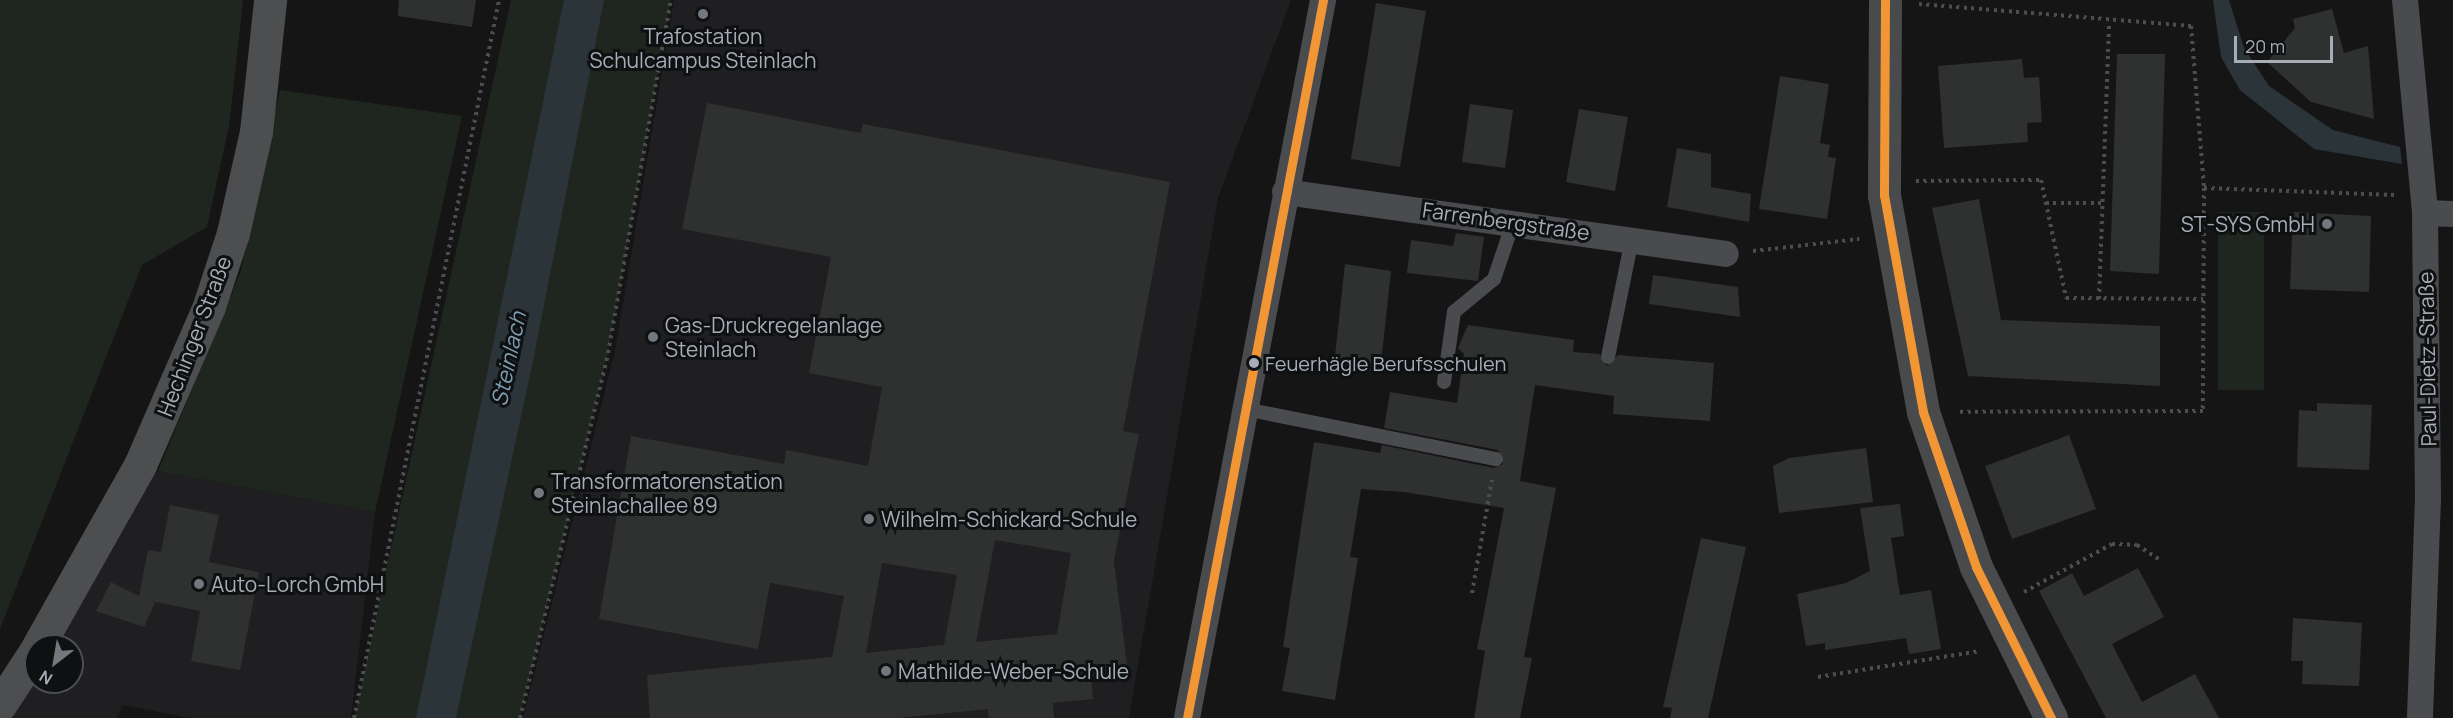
<!DOCTYPE html>
<meta charset="utf-8">
<style>
body{margin:0}
#map{position:relative;width:2453px;height:718px;overflow:hidden;background:#151515;font-family:Manrope,sans-serif}
div>[style]{position:absolute}
.built>*{inset:0;background:#1f1f21}
.green>*{inset:0;background:#1f261f}
.water>*{inset:0;background:#2b3438}
.building>*{inset:0;background:#2f3030}
.path>*{height:4px;margin-top:-2px;transform-origin:0;background:repeating-linear-gradient(90deg,#4b4d50 0 3px,transparent 0 7.5px)}
.lane>*{height:14px;margin:-7px;padding:0 7px;transform-origin:7px;border-radius:7px;background:#4a4b4e}
.street>*{height:26px;margin:-13px;padding:0 13px;transform-origin:13px;border-radius:13px;background:#4a4b4e}
.secondary>*{height:33px;margin:-16.5px;padding:0 16.5px;transform-origin:16.5px;border-radius:16.5px;background:#484a4c}
.primary>*{height:33px;margin:-16.5px;padding:0 16.5px;transform-origin:16.5px;border-radius:16.5px;background:#4c4e50}
.bus-1>*{height:9px;margin:-4.5px;padding:0 4.5px;transform-origin:4.5px;border-radius:4.5px;background:#f29535}
.dots>*{width:16px;height:16px;translate:-50% -50%;box-sizing:border-box;border:3px solid #0f1011;border-radius:50%}
span{translate:-50% -50%;white-space:nowrap;text-align:center;line-height:1.15;-webkit-text-stroke:6px #0f1011;paint-order:stroke}
.bus-label{font-size:20px;color:#a6adb6}
.left{translate:0 -50%;text-align:left}
.poi-label{font-size:21px;color:#a6adb6}
.right{translate:-100% -50%;text-align:right}
.street-label{font-size:21px;color:#a6adb6}
.water-label{font-size:22px;color:#7d9eb1;font-style:italic}
.north{position:absolute;left:24px;top:634px;width:60px;height:60px;box-sizing:border-box;background:#0f1011;border:2px solid #4b4f53;border-radius:50%;rotate:211deg;font-size:16px;font-weight:700;line-height:24px;text-align:center;color:#a6adb6}
.north::after{content:'';display:block;margin:auto;width:21px;height:27px;background:#73787e;clip-path:polygon(50% 0,100% 100%,50% 72%,0 100%)}
.scale{position:absolute;left:2234px;top:36px;width:99px;height:27px;box-sizing:border-box;border:3px solid #a6adb6;border-top:0;padding-left:8px;font-size:18px;line-height:21px;white-space:nowrap;color:#a6adb6;-webkit-text-stroke:4px #0f1011;paint-order:stroke}
</style>
<div id="map">
<div class="built">
<i style="clip-path:polygon(674px 0,1291px 0,1218px 198px,1129px 718px,523px 718px,615px 351px)"></i>
<i style="clip-path:polygon(158px 471px,375px 512px,351px 718px,190px 718px,123px 705px,117px 718px,0 718px,36px 650px,36px 682px,72px 682px,72px 646px,38px 646px,107px 528px)"></i>
</div>
<div class="green">
<i style="clip-path:polygon(0 0,243px 0,229px 126px,207px 227px,142px 265px,0 629px)"></i>
<i style="clip-path:polygon(511px 0,671px 0,608px 353px,520px 718px,354px 718px)"></i>
<i style="clip-path:polygon(280px 90px,462px 116px,375px 512px,158px 471px,241px 271px)"></i>
<i style="clip-path:polygon(2218px 212px,2264px 212px,2264px 390px,2218px 390px)"></i>
</div>
<div class="water">
<i style="clip-path:polygon(564px 0,604px 0,534px 356px,456px 718px,416px 718px)"></i>
<i style="clip-path:polygon(2213px 0,2229px 0,2244px 48px,2269px 86px,2333px 130px,2400px 147px,2402px 164px,2314px 149px,2240px 90px,2221px 57px)"></i>
</div>
<div class="building">
<i style="clip-path:polygon(399px 0,476px 0,472px 27px,398px 16px)"></i>
<i style="clip-path:polygon(1376px 3px,1426px 11px,1400px 167px,1351px 159px)"></i>
<i style="clip-path:polygon(2332px 9px,2344px 53px,2368px 46px,2374px 119px,2311px 102px,2267px 62px,2295px 28px,2293px 19px)"></i>
<i style="clip-path:polygon(2117px 54px,2165px 54px,2159px 274px,2110px 271px)"></i>
<i style="clip-path:polygon(2022px 59px,2024px 78px,2039px 77px,2042px 122px,2027px 123px,2028px 142px,1944px 148px,1938px 66px)"></i>
<i style="clip-path:polygon(1780px 76px,1829px 84px,1820px 143px,1830px 145px,1828px 157px,1836px 158px,1827px 219px,1759px 209px)"></i>
<i style="clip-path:polygon(evenodd,707px 103px,861px 133px,863px 124px,1170px 182px,1123px 431px,1139px 434px,1114px 561px,1128px 672px,1091px 677px,1093px 699px,1053px 703px,1054px 718px,989px 718px,988px 709px,899px 718px,650px 718px,647px 675px,832px 657px,844px 596px,770px 583px,758px 649px,599px 619px,631px 436px,784px 464px,786px 450px,868px 466px,882px 387px,809px 373px,831px 257px,682px 229px,707px 103px,995px 540px,1071px 553px,1057px 634px,976px 642px,995px 540px,707px 103px,882px 563px,957px 575px,944px 645px,866px 653px,882px 563px)"></i>
<i style="clip-path:polygon(1470px 104px,1513px 110px,1505px 168px,1462px 162px)"></i>
<i style="clip-path:polygon(1579px 109px,1628px 117px,1615px 191px,1566px 182px)"></i>
<i style="clip-path:polygon(1677px 148px,1711px 154px,1711px 187px,1751px 194px,1749px 222px,1667px 207px)"></i>
<i style="clip-path:polygon(1979px 199px,2001px 320px,2160px 326px,2160px 386px,1968px 376px,1932px 208px)"></i>
<i style="clip-path:polygon(2293px 212px,2371px 216px,2369px 292px,2290px 289px)"></i>
<i style="clip-path:polygon(1456px 233px,1484px 237px,1478px 281px,1407px 273px,1411px 240px,1453px 246px)"></i>
<i style="clip-path:polygon(1345px 264px,1391px 271px,1380px 372px,1334px 365px)"></i>
<i style="clip-path:polygon(1653px 275px,1738px 287px,1740px 317px,1649px 304px)"></i>
<i style="clip-path:polygon(1468px 325px,1574px 340px,1573px 352px,1599px 354px,1607px 366px,1618px 355px,1714px 363px,1710px 421px,1613px 414px,1614px 396px,1535px 385px,1520px 481px,1556px 488px,1524px 657px,1532px 658px,1520px 718px,1474px 718px,1485px 651px,1477px 649px,1504px 508px,1404px 492px,1361px 489px,1350px 557px,1358px 558px,1335px 700px,1282px 691px,1290px 648px,1283px 647px,1314px 442px,1380px 453px,1382px 445px,1494px 468px,1503px 464px,1498px 450px,1384px 428px,1390px 392px,1457px 403px,1464px 354px,1458px 348px)"></i>
<i style="clip-path:polygon(2317px 403px,2372px 405px,2369px 470px,2297px 467px,2299px 410px,2317px 411px)"></i>
<i style="clip-path:polygon(2069px 435px,2096px 509px,2012px 539px,1985px 466px)"></i>
<i style="clip-path:polygon(1866px 448px,1873px 502px,1779px 513px,1773px 466px,1789px 458px)"></i>
<i style="clip-path:polygon(1900px 504px,1904px 536px,1891px 538px,1900px 595px,1931px 590px,1941px 649px,1909px 654px,1906px 638px,1825px 650px,1825px 643px,1806px 646px,1797px 594px,1846px 583px,1870px 571px,1860px 508px)"></i>
<i style="clip-path:polygon(170px 505px,219px 515px,209px 562px,259px 572px,240px 670px,191px 661px,200px 611px,151px 601px,155px 603px,144px 627px,96px 611px,111px 582px,139px 596px,148px 550px,161px 552px)"></i>
<i style="clip-path:polygon(1701px 538px,1746px 547px,1708px 718px,1670px 718px,1672px 708px,1663px 707px)"></i>
<i style="clip-path:polygon(2138px 568px,2164px 617px,2112px 644px,2142px 702px,2195px 674px,2219px 718px,2106px 718px,2039px 591px,2072px 573px,2084px 596px)"></i>
<i style="clip-path:polygon(2293px 618px,2362px 623px,2359px 686px,2302px 684px,2303px 661px,2291px 661px)"></i>
</div>
<div class="path">
<i style="left:1919px;top:4px;width:273px;rotate:4.6deg"></i>
<i style="left:2191px;top:26px;width:163px;rotate:85.4deg"></i>
<i style="left:2204px;top:188px;width:223px;rotate:90.3deg"></i>
<i style="left:2203px;top:411px;width:246px;rotate:179.8deg"></i>
<i style="left:1916px;top:181px;width:125px;rotate:-0.5deg"></i>
<i style="left:2041px;top:180px;width:121px;rotate:78deg"></i>
<i style="left:2066px;top:298px;width:137px;rotate:0.4deg"></i>
<i style="left:2204px;top:188px;width:191px;rotate:2.1deg"></i>
<i style="left:2046px;top:203px;width:56px"></i>
<i style="left:1753px;top:251px;width:107px;rotate:-6.5deg"></i>
<i style="left:2099px;top:299px;width:275px;rotate:-87.9deg"></i>
<i style="left:2024px;top:592px;width:100px;rotate:-28.6deg"></i>
<i style="left:2112px;top:544px;width:25px;rotate:2deg"></i>
<i style="left:2137px;top:545px;width:27px;rotate:33deg"></i>
<i style="left:1472px;top:593px;width:115px;rotate:-80deg"></i>
<i style="left:1818px;top:677px;width:164px;rotate:-9.1deg"></i>
<i style="left:354px;top:718px;width:732px;rotate:-78.58deg"></i>
<i style="left:520px;top:718px;width:375px;rotate:-76.4deg"></i>
<i style="left:608px;top:353px;width:359px;rotate:-79.9deg"></i>
</div>
<div class="lane">
<i style="left:1608px;top:357px;width:120px;rotate:-78.5deg"></i>
<i style="left:1444px;top:382px;width:71px;rotate:-81.9deg"></i>
<i style="left:1454px;top:312px;width:52px;rotate:-39.5deg"></i>
<i style="left:1494px;top:279px;width:62px;rotate:-71.3deg"></i>
<i style="left:1245px;top:409px;width:256px;rotate:11.3deg"></i>
</div>
<div class="street">
<i style="left:2405px;top:0;width:214px;rotate:84.6deg"></i>
<i style="left:2425px;top:213px;width:285px;rotate:89.4deg"></i>
<i style="left:2428px;top:498px;width:220px;rotate:92.1deg"></i>
<i style="left:1285px;top:192px;width:445px;rotate:8deg"></i>
<i style="left:2425px;top:213px;width:28px;rotate:2deg"></i>
<i style="left:1187px;top:718px;width:731px;rotate:-79.27deg"></i>
</div>
<div class="secondary">
<i style="left:1885px;top:0;width:195px;rotate:90.3deg"></i>
<i style="left:1884px;top:195px;width:220px;rotate:79.8deg"></i>
<i style="left:1923px;top:412px;width:164px;rotate:71.1deg"></i>
<i style="left:1976px;top:567px;width:169px;rotate:63.6deg"></i>
</div>
<div class="primary">
<i style="left:38px;top:646px;width:208px;rotate:-60.6deg"></i>
<i style="left:140px;top:465px;width:173px;rotate:-66.5deg"></i>
<i style="left:209px;top:306px;width:77px;rotate:-71.8deg"></i>
<i style="left:233px;top:233px;width:104px;rotate:-77.2deg"></i>
<i style="left:256px;top:132px;width:133px;rotate:-83.9deg"></i>
<i style="left:0;top:705px;width:66px;rotate:-56.8deg"></i>
</div>
<div class="bus-1">
<i style="left:1885px;top:0;width:195px;rotate:90.3deg"></i>
<i style="left:1884px;top:195px;width:220px;rotate:79.8deg"></i>
<i style="left:1923px;top:412px;width:164px;rotate:71.1deg"></i>
<i style="left:1976px;top:567px;width:169px;rotate:63.6deg"></i>
<i style="left:1187px;top:718px;width:731px;rotate:-79.27deg"></i>
</div>
<div class="dots">
<i style="left:703px;top:14px;background:#73787e"></i>
<i style="left:2327px;top:224px;background:#73787e"></i>
<i style="left:653px;top:337px;background:#73787e"></i>
<i style="left:1254px;top:363px;background:#a6adb6"></i>
<i style="left:539px;top:493px;background:#73787e"></i>
<i style="left:869px;top:519px;background:#73787e"></i>
<i style="left:199px;top:584px;background:#73787e"></i>
<i style="left:886px;top:671px;background:#73787e"></i>
</div>
<div class="bus-label">
<span class="left" style="left:1265px;top:363px">Feuerhägle Berufsschulen</span>
</div>
<div class="poi-label">
<span style="left:703px;top:48px">Trafostation<br>Schulcampus Steinlach</span>
<span class="right" style="left:2315px;top:224px">ST-SYS GmbH</span>
<span class="left" style="left:665px;top:337px">Gas-Druckregelanlage<br>Steinlach</span>
<span class="left" style="left:551px;top:493px">Transformatorenstation<br>Steinlachallee 89</span>
<span class="left" style="left:881px;top:519px">Wilhelm-Schickard-Schule</span>
<span class="left" style="left:211px;top:584px">Auto-Lorch GmbH</span>
<span class="left" style="left:898px;top:671px">Mathilde-Weber-Schule</span>
</div>
<div class="street-label">
<span style="left:1506px;top:221px;rotate:8deg">Farrenbergstraße</span>
<span style="left:194px;top:336px;rotate:-69deg">Hechinger Straße</span>
<span style="left:2427px;top:359px;rotate:-91deg">Paul-Dietz-Straße</span>
</div>
<div class="water-label">
<span style="left:509px;top:359px;rotate:-78deg">Steinlach</span>
</div>
<div class="north">N</div>
<div class="scale">20 m</div>
</div>
